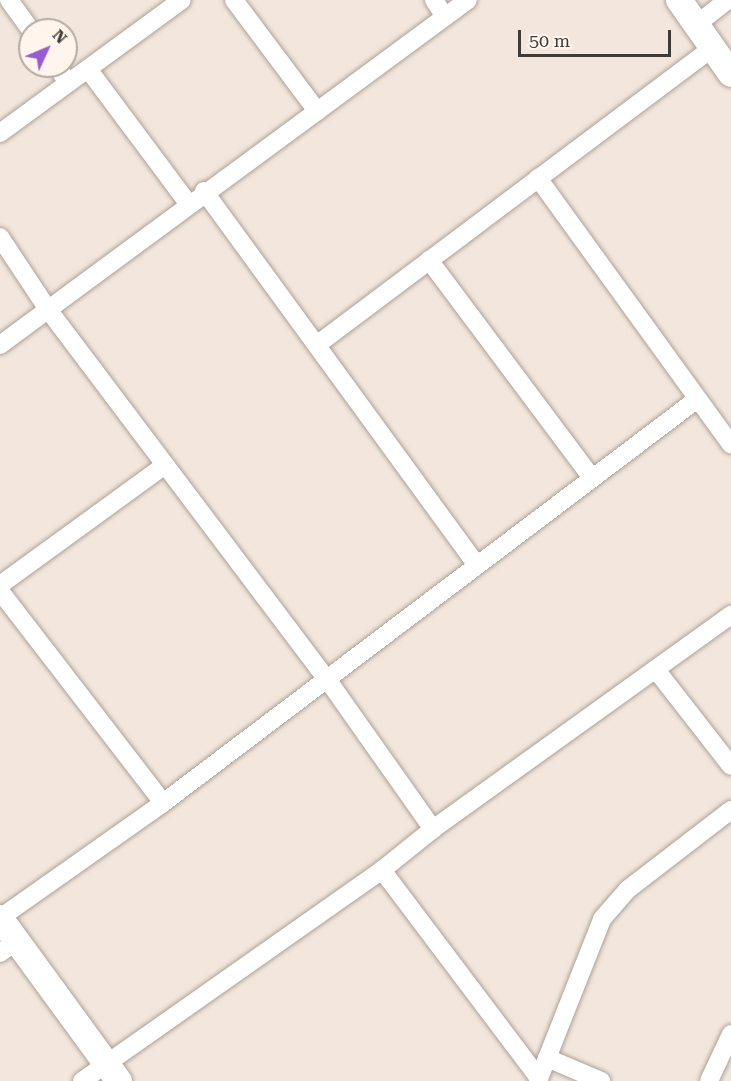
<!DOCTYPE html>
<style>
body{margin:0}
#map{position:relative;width:731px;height:1081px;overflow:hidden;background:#f3e7dd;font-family:"Roboto Serif",serif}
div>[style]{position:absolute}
.roads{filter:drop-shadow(0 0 2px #aca197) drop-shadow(0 0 2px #aca197)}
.street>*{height:18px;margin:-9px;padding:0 9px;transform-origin:9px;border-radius:9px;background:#fff}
.secondary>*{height:26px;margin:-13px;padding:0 13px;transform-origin:13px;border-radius:13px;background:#fff}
span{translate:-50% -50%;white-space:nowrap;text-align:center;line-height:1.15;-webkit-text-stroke:4.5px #fff5ed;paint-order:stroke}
.north{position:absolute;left:18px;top:18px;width:60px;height:60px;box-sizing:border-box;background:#fff5ed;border:2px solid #b3aba4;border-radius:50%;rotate:46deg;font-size:16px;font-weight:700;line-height:24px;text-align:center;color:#403b37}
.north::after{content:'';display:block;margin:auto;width:21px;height:27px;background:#995bd2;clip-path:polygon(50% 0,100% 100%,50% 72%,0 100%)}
.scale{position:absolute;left:518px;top:30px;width:153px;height:27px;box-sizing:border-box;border:3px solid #403b37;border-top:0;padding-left:8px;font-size:18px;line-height:21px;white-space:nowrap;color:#403b37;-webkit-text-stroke:4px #fff5ed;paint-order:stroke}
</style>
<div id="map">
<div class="roads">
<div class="street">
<i style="left:9px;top:0;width:37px;rotate:54deg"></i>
<i style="left:234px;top:0;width:139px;rotate:53.2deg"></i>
<i style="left:434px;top:0;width:20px;rotate:57deg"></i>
<i style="left:697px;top:24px;width:39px;rotate:-38deg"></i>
<i style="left:57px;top:66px;width:20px;rotate:57deg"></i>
<i style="left:88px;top:69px;width:167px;rotate:53.3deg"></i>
<i style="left:0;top:133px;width:225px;rotate:-36.2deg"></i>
<i style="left:538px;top:178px;width:329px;rotate:54.1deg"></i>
<i style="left:204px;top:191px;width:462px;rotate:53.9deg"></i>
<i style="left:0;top:237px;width:85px;rotate:56.5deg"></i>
<i style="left:47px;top:308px;width:465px;rotate:53deg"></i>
<i style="left:327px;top:679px;width:184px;rotate:54.8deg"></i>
<i style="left:429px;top:260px;width:272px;rotate:53.2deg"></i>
<i style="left:318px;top:344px;width:493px;rotate:-36.9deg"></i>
<i style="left:0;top:345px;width:581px;rotate:-36.4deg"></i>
<i style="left:0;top:585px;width:204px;rotate:-36deg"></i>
<i style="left:0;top:591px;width:267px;rotate:52.4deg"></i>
<i style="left:657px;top:671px;width:120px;rotate:52.1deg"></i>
<i style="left:382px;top:870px;width:261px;rotate:53deg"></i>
<i style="left:0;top:918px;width:199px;rotate:-35.2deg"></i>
<i style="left:163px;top:803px;width:668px;rotate:-37.09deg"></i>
<i style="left:0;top:953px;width:21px;rotate:-35deg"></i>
<i style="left:547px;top:1058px;width:59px;rotate:23.1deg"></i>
<i style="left:82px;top:1081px;width:367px;rotate:-35.1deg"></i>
<i style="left:382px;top:870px;width:65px;rotate:-38.8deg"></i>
<i style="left:433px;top:829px;width:367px;rotate:-35.7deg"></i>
<i style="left:538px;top:1081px;width:174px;rotate:-68.4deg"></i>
<i style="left:602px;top:919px;width:38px;rotate:-49deg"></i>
<i style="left:627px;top:890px;width:131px;rotate:-37.6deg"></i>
<i style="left:709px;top:1081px;width:52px;rotate:-64.9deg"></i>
</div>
<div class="secondary">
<i style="left:679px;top:0;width:90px;rotate:54.9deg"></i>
<i style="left:0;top:918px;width:202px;rotate:53.9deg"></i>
</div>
</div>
<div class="north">N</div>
<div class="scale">50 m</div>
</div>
